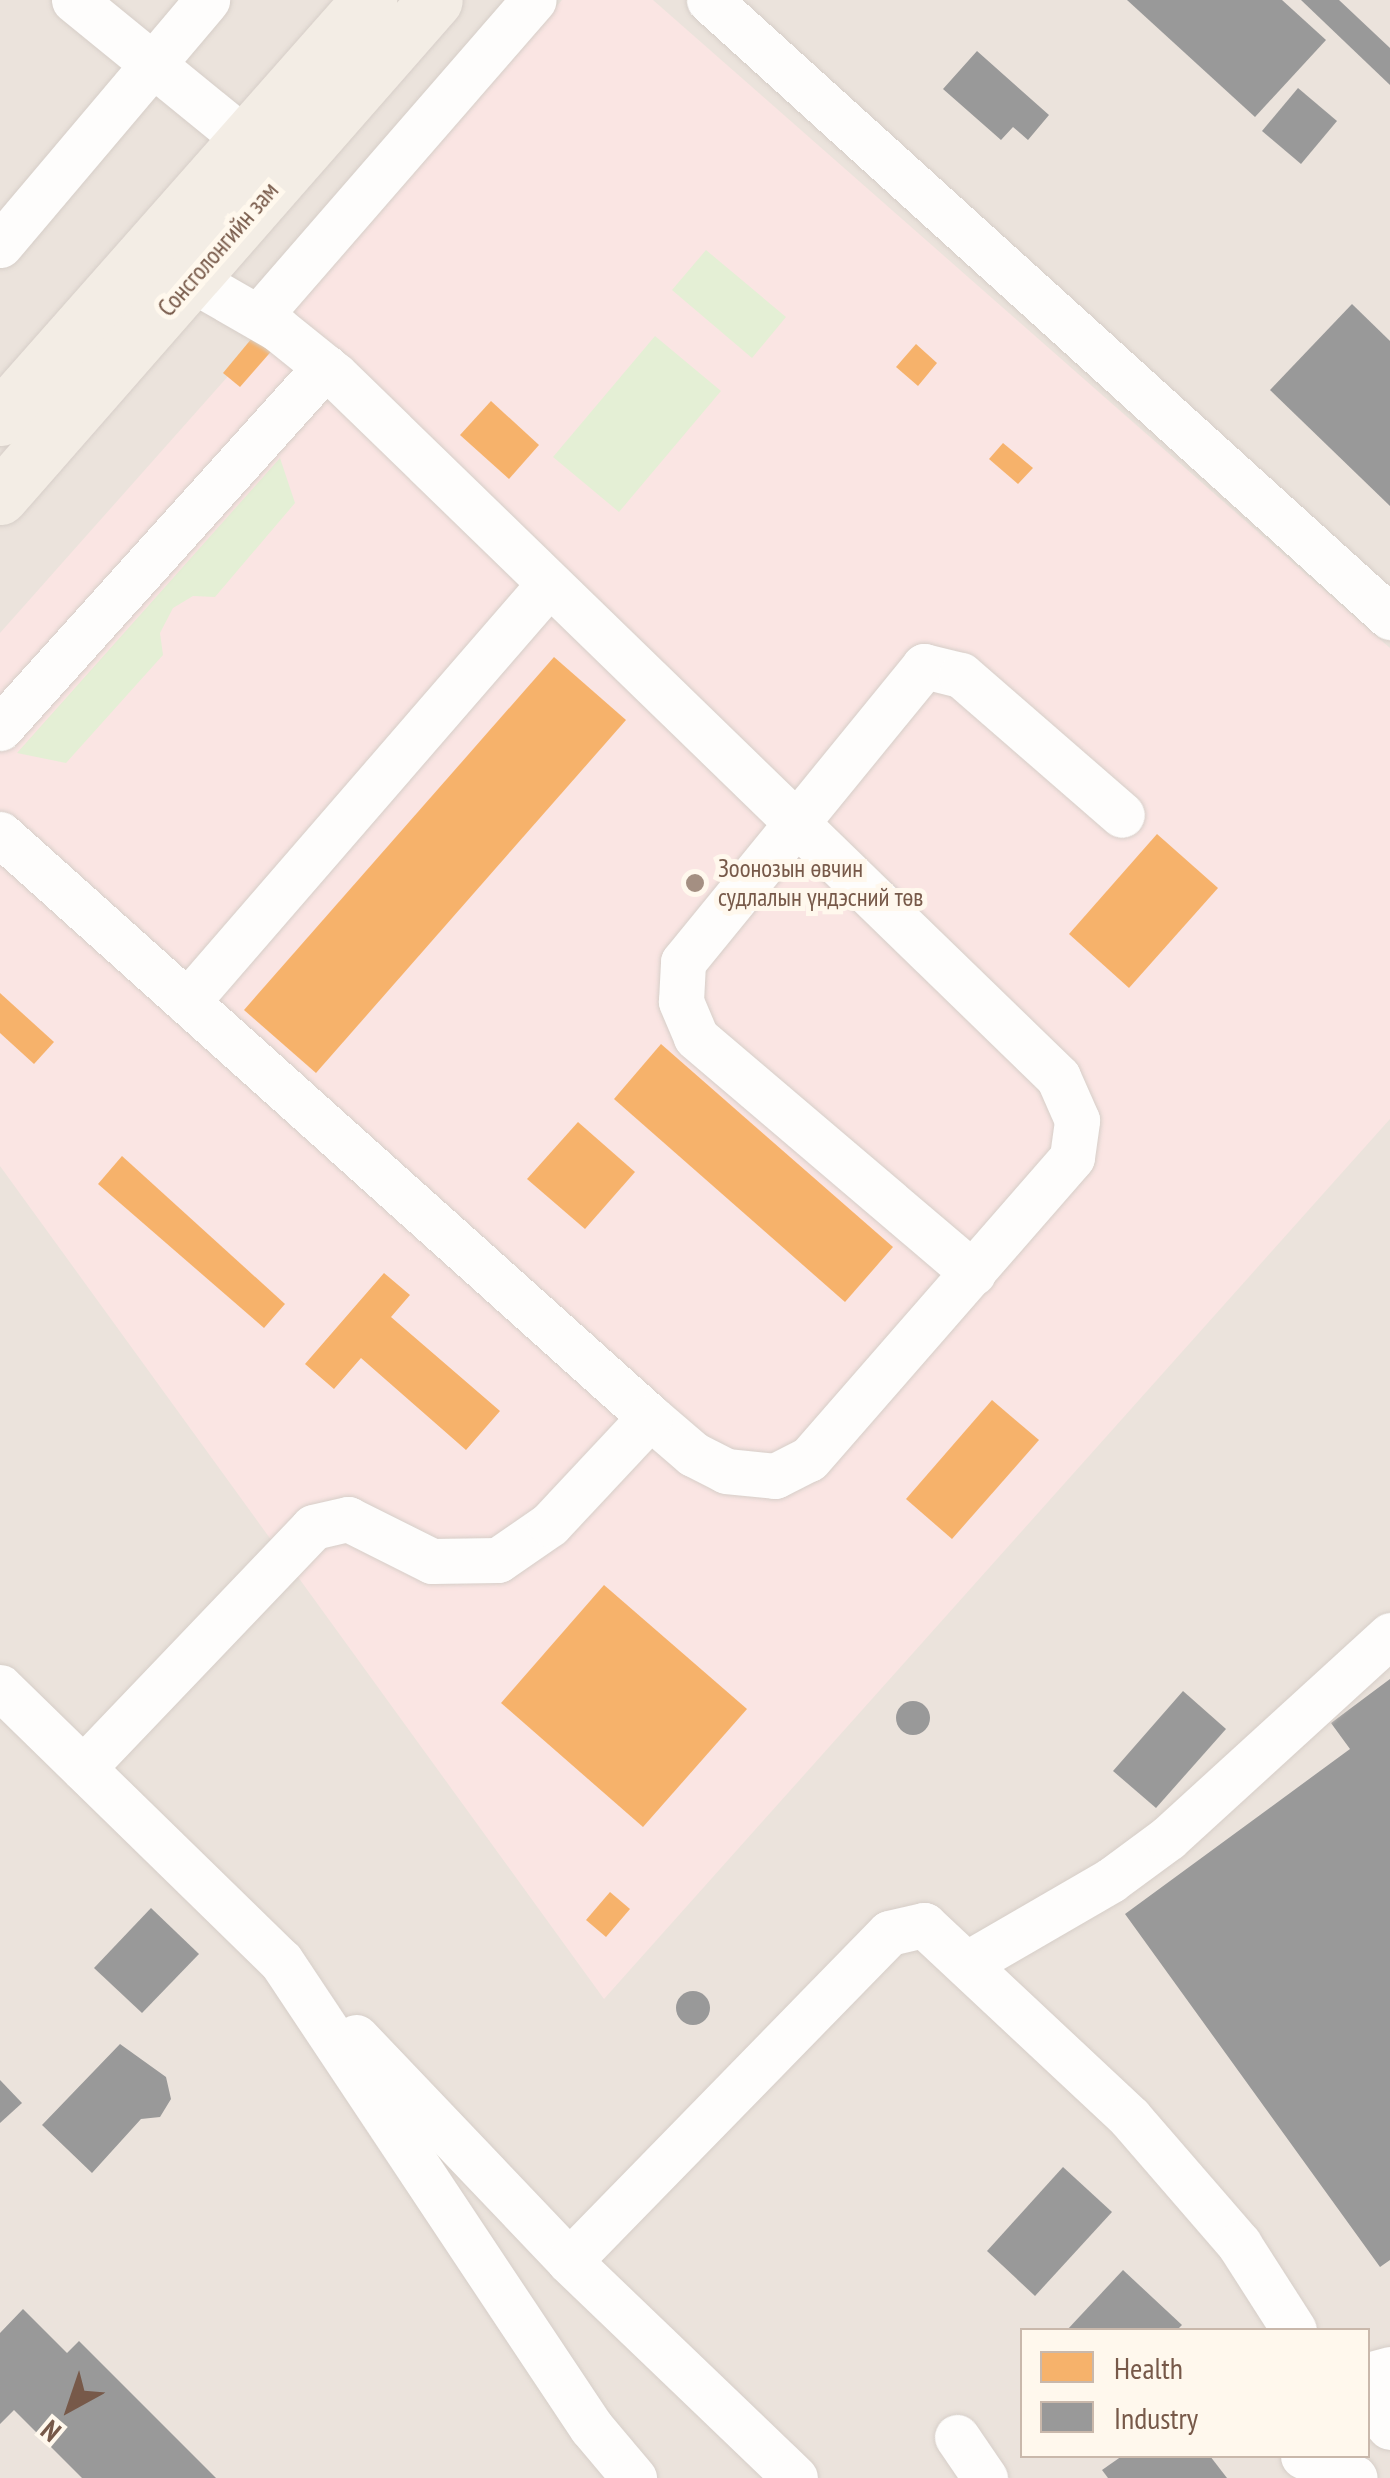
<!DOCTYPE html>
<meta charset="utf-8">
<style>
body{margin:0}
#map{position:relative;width:1390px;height:2478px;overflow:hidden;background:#f8f3eb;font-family:"PT Sans Narrow",sans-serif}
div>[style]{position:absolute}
.industrial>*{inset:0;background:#ebe3dc}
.medical>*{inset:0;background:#fae5e3}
.green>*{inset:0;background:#e4efd5}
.health>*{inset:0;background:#f6b26b}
.industry>*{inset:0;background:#999}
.round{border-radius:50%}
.roads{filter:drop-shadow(0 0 2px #d6cec8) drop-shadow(0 0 2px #d6cec8)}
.minor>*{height:45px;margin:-22.5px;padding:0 22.5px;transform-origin:22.5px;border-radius:22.5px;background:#fefdfc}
.major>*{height:55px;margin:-27.5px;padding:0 27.5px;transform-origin:27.5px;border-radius:27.5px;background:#f3ede5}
.dots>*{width:28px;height:28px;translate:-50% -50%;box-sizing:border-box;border:5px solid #fff8ed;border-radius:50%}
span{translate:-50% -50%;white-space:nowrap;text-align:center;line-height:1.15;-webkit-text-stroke:10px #fff8ed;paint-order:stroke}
.street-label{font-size:25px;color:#775949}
.poi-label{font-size:25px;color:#775949}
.left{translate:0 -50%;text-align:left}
.legend{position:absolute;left:1020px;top:2328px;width:350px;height:130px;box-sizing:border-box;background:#fff8ed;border:2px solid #c9b8ab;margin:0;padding:12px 18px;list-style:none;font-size:30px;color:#775949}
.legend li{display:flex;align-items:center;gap:20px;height:50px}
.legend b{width:50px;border:2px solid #c9b8ab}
.north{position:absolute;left:20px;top:2358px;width:100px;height:100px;-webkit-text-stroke:8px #fff8ed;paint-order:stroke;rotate:220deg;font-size:28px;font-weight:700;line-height:40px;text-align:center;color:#775949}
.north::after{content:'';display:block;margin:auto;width:35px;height:45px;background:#775949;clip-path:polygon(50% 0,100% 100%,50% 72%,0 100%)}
</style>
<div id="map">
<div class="industrial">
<i style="clip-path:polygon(evenodd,0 0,1390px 0,1390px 2478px,0 2478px,0 0,1022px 2330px,1368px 2330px,1368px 2456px,1022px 2456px,1022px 2330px)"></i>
</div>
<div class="medical">
<i style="clip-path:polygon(562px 0,653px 0,1390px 648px,1390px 1119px,604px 1999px,0 1166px,0 633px)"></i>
</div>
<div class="green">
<i style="clip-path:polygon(706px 250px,786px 317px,752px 358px,672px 290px)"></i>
<i style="clip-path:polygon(655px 336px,721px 391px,619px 512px,553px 457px)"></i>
<i style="clip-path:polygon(280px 458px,295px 503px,215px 597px,193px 596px,173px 608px,160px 633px,163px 655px,66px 763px,17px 753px)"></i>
</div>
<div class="health">
<i style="clip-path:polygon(257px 332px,275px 347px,240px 387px,223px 373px)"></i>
<i style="clip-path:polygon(916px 344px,937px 363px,918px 386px,896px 367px)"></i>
<i style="clip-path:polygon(491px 401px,539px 445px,509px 479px,460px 435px)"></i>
<i style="clip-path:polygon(1003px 443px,1033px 468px,1018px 484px,989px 459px)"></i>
<i style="clip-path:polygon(554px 657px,626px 720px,316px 1073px,244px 1010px)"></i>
<i style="clip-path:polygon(1157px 834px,1218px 888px,1129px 988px,1069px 934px)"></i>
<i style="clip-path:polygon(0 993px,54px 1042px,34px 1064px,0 1033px)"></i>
<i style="clip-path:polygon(661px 1044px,893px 1247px,845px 1302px,614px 1099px)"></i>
<i style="clip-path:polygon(578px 1122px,635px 1172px,585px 1229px,527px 1179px)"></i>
<i style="clip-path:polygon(122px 1156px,285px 1304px,264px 1328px,98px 1184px)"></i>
<i style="clip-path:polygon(384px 1273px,410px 1295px,391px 1317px,500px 1411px,466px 1450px,361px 1358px,334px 1389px,305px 1364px)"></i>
<i style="clip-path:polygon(992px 1400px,1039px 1440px,952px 1539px,906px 1499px)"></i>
<i style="clip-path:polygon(604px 1585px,747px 1709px,643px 1827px,501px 1703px)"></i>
<i style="clip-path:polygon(610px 1892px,630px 1909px,606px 1937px,586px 1920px)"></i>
</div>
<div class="industry">
<i style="clip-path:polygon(1127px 0,1282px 0,1326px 40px,1255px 117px)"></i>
<i style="clip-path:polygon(1301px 0,1339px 0,1390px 48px,1390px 85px)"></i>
<i style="clip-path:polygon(977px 51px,1049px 115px,1028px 140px,1013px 127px,1001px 140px,943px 89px)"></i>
<i style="clip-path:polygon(1298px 88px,1337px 121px,1301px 164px,1262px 131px)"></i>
<i style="clip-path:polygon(1352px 304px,1390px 341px,1390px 506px,1270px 390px)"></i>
<i style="clip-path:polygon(1390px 1679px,1390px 2260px,1380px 2267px,1125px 1914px,1350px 1749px,1331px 1723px)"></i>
<i style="clip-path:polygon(1183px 1691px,1226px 1729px,1156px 1808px,1113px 1771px)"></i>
<i class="round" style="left:896px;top:1701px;width:34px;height:34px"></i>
<i style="clip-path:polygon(151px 1908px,199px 1954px,142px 2013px,94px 1968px)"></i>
<i class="round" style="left:676px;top:1991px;width:34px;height:34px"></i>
<i style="clip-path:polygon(120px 2044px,166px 2077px,171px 2099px,160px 2117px,141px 2119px,92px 2173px,42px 2125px)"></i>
<i style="clip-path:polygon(0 2080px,22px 2103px,0 2123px)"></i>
<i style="clip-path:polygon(1063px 2167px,1112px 2212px,1035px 2296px,987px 2251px)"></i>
<i style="clip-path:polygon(1123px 2270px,1182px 2325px,1177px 2330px,1067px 2330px)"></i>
<i style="clip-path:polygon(23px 2309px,67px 2353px,79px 2341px,216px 2478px,82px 2478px,14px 2410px,0 2424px,0 2333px)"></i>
<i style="clip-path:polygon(1122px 2456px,1210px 2456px,1227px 2478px,1108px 2478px,1102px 2470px)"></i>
</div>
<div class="roads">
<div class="minor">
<i style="left:74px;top:0;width:223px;rotate:39.2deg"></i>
<i style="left:709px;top:0;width:919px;rotate:42.18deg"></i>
<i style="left:0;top:245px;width:321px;rotate:-49.8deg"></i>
<i style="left:258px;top:317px;width:420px;rotate:-49deg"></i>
<i style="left:0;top:728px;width:486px;rotate:-48deg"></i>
<i style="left:0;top:834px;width:873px;rotate:41.89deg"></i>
<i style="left:650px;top:1417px;width:57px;rotate:40.7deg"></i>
<i style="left:693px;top:1454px;width:37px;rotate:27deg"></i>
<i style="left:726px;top:1471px;width:49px;rotate:5.8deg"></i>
<i style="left:775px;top:1476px;width:38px;rotate:-27deg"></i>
<i style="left:809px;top:1459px;width:400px;rotate:-48.9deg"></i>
<i style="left:1072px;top:1157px;width:37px;rotate:-82deg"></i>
<i style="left:1077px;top:1120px;width:47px;rotate:-113.8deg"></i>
<i style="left:1058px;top:1077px;width:1008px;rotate:-135.84deg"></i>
<i style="left:335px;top:375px;width:73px;rotate:-141.1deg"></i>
<i style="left:278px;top:329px;width:100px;rotate:-150.1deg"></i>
<i style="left:187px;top:1002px;width:553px;rotate:-49.11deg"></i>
<i style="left:973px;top:1273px;width:364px;rotate:-139.6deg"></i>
<i style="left:696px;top:1037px;width:39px;rotate:-113deg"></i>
<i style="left:681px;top:1001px;width:39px;rotate:-87deg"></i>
<i style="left:683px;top:962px;width:382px;rotate:-50.8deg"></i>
<i style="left:924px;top:666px;width:38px;rotate:14deg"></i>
<i style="left:961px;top:675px;width:213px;rotate:41deg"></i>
<i style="left:0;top:1687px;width:392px;rotate:44.3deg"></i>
<i style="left:281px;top:1961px;width:560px;rotate:56.37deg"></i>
<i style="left:591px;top:2427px;width:67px;rotate:49.9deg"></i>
<i style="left:83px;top:1768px;width:333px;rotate:-46.3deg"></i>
<i style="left:313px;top:1527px;width:36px;rotate:-13deg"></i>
<i style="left:348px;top:1519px;width:94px;rotate:26.6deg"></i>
<i style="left:432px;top:1561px;width:66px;rotate:-0.9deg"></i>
<i style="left:498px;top:1560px;width:63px;rotate:-34.7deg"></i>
<i style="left:550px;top:1524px;width:146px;rotate:-46.9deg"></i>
<i style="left:968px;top:1963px;width:165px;rotate:-30.1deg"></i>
<i style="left:1111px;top:1880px;width:71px;rotate:-36.4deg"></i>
<i style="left:1168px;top:1838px;width:301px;rotate:-42.4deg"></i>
<i style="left:356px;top:2037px;width:309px;rotate:46.4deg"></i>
<i style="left:569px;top:2261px;width:313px;rotate:43.8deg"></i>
<i style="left:569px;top:2261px;width:458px;rotate:-45.7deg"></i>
<i style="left:889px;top:1933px;width:36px;rotate:-13deg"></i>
<i style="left:924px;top:1925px;width:282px;rotate:43.1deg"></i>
<i style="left:1130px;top:2118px;width:167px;rotate:49.1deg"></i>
<i style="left:1239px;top:2244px;width:102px;rotate:57.4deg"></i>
<i style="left:1368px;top:2375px;width:23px;rotate:-15deg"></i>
<i style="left:1368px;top:2402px;width:33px;rotate:49deg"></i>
<i style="left:957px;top:2437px;width:50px;rotate:55.7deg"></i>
<i style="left:1303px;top:2456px;width:56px;rotate:22.9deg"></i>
</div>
<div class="major">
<i style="left:0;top:418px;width:558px;rotate:-48.56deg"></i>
<i style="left:0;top:497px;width:660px;rotate:-48.81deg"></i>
</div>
</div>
<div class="dots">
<i style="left:695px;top:883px;background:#a48f82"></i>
</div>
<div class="street-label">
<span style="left:218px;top:249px;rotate:-49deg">Сонсголонгийн зам</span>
</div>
<div class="poi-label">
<span class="left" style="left:718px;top:883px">Зоонозын өвчин<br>судлалын үндэсний төв</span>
</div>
<ul class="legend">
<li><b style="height:28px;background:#f6b26b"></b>Health</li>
<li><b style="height:28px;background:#999"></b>Industry</li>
</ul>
<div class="north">N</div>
</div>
